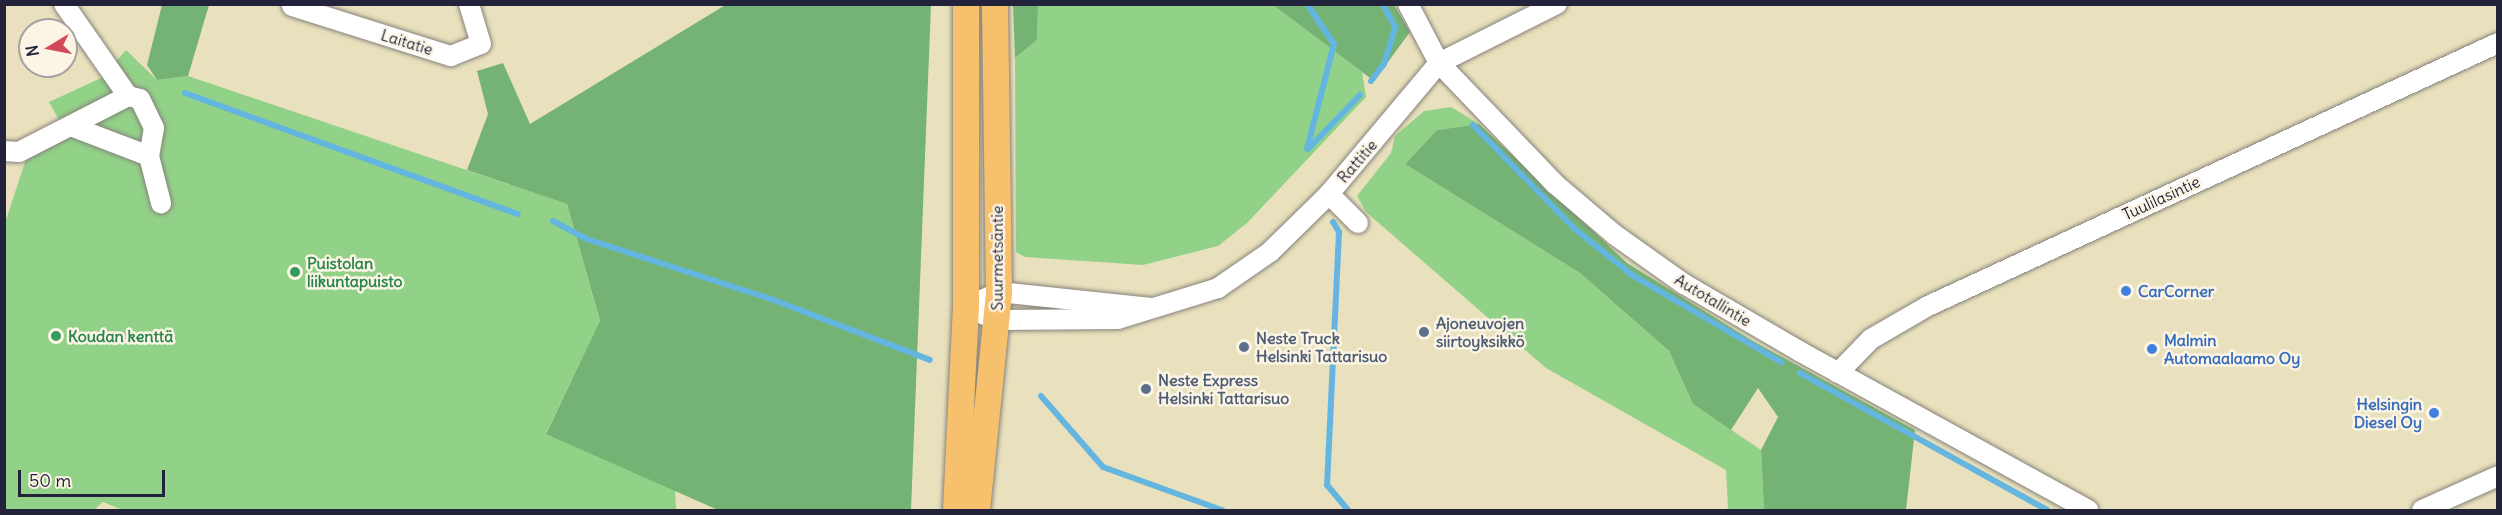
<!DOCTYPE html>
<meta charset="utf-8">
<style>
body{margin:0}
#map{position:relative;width:2502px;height:515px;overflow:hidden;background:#e9e1bd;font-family:Delius,sans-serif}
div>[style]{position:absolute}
.green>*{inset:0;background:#92d188}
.forest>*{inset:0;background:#75b374}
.stream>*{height:6px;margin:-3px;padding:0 3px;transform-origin:3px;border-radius:3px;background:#64b6e0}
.roads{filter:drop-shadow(0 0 2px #86827c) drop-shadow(0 0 2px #86827c)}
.minor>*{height:20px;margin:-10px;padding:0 10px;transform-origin:10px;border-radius:10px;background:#fff}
.major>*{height:26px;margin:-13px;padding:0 13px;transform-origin:13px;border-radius:13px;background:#f7c06c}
.dots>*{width:16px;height:16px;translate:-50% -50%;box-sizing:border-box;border:3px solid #fcf5e5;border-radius:50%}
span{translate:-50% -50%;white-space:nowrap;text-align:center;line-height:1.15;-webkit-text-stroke:5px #fcf5e5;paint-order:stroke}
.street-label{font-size:16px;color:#22223b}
.leisure-label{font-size:16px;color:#27864d;font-weight:700}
.left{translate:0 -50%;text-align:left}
.shop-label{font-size:16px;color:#366cbe;font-weight:700}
.right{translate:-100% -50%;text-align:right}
.service-label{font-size:16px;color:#4e5e75;font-weight:700}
.frame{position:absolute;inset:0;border:6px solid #22223b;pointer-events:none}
.north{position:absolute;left:18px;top:18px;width:60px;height:60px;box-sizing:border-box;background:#fcf5e5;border:2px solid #a5a1a1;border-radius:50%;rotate:260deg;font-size:16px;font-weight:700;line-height:24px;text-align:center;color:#22223b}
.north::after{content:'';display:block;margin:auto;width:21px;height:27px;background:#d1495b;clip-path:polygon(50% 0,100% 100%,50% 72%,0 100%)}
.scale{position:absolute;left:18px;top:470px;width:147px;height:27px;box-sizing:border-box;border:3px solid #22223b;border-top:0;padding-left:8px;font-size:18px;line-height:21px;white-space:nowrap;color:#22223b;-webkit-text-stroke:4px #fcf5e5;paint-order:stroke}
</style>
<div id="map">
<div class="green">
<i style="clip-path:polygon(1038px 5px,1273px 5px,1362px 72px,1366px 97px,1247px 223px,1218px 246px,1143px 265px,1025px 257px,1016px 252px,1015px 58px,1037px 40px)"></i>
<i style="clip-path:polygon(126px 50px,157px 80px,188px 76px,567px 204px,600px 322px,546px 433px,675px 487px,676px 510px,123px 510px,103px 502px,94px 510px,5px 510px,5px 223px,27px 156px,67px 134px,49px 102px,101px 78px)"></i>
<i style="clip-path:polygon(1451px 107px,1479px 124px,1437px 130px,1405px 164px,1580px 273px,1669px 351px,1693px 404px,1761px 450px,1764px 510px,1728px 510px,1726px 470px,1546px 368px,1366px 212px,1357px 196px,1391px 153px,1395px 136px,1424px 111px)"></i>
</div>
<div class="forest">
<i style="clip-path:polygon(727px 4px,931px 5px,911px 510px,718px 510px,546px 434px,600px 321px,567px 204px,467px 170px,488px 114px,477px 71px,503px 63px,530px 124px)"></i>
<i style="clip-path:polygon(162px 5px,209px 5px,188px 76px,157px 80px,147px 65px)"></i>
<i style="clip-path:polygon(1013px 5px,1038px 5px,1037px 40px,1015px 58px)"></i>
<i style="clip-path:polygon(1273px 5px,1394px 5px,1410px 32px,1374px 81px)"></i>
<i style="clip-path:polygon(1479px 124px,1627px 263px,1751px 340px,1915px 430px,1906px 510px,1764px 510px,1761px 450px,1778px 417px,1758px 388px,1731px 430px,1693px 404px,1669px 351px,1580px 273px,1405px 164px,1437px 130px)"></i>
</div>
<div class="stream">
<i style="left:1307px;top:4px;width:48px;rotate:56deg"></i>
<i style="left:1334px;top:44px;width:108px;rotate:104.4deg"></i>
<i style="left:1371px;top:81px;width:21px;rotate:-53deg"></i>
<i style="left:1384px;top:64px;width:39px;rotate:-73deg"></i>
<i style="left:1395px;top:27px;width:26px;rotate:-118deg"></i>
<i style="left:185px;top:93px;width:354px;rotate:20deg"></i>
<i style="left:1473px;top:125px;width:146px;rotate:45.6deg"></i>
<i style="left:1575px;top:229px;width:73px;rotate:38.9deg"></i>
<i style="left:1632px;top:275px;width:173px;rotate:30.3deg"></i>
<i style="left:1308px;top:149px;width:75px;rotate:-46.1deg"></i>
<i style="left:553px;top:221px;width:38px;rotate:28deg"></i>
<i style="left:587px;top:239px;width:194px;rotate:18.1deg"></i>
<i style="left:771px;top:299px;width:170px;rotate:21deg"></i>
<i style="left:1333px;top:222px;width:12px;rotate:59deg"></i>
<i style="left:1339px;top:232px;width:253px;rotate:92.7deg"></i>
<i style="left:1327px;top:485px;width:33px;rotate:50deg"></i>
<i style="left:1800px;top:373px;width:282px;rotate:29deg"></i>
<i style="left:1041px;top:396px;width:94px;rotate:48.9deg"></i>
<i style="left:1103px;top:467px;width:127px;rotate:19.9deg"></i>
</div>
<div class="roads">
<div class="minor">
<i style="left:64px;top:4px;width:112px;rotate:55.2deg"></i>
<i style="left:1408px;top:4px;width:67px;rotate:62.3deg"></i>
<i style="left:1439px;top:63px;width:168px;rotate:46.2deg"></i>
<i style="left:1555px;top:184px;width:79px;rotate:40.4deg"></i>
<i style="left:1615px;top:235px;width:85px;rotate:35.4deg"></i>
<i style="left:1684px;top:284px;width:133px;rotate:30.2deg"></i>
<i style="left:1799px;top:351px;width:330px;rotate:28.8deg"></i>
<i style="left:292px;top:6px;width:167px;rotate:17.5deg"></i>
<i style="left:451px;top:56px;width:32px;rotate:-22deg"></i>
<i style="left:481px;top:44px;width:42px;rotate:-106.7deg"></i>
<i style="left:73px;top:127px;width:81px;rotate:20.9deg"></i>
<i style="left:4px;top:151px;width:15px;rotate:4deg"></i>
<i style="left:19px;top:152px;width:123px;rotate:-27.2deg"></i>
<i style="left:128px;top:96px;width:12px;rotate:14deg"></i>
<i style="left:140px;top:99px;width:32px;rotate:64deg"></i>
<i style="left:154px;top:128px;width:28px;rotate:100deg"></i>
<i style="left:149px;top:156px;width:49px;rotate:75.7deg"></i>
<i style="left:1329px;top:194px;width:41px;rotate:45deg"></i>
<i style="left:966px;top:307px;width:34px;rotate:23deg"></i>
<i style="left:997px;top:320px;width:121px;rotate:-0.5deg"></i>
<i style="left:1118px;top:319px;width:105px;rotate:-17.2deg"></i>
<i style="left:1218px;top:288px;width:63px;rotate:-34.7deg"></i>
<i style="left:1270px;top:252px;width:83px;rotate:-44.5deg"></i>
<i style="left:1329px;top:194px;width:171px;rotate:-50deg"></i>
<i style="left:1439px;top:63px;width:132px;rotate:-26.6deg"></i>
<i style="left:966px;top:307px;width:36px;rotate:-24deg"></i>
<i style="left:999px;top:292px;width:153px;rotate:6deg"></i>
<i style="left:1838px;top:373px;width:47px;rotate:-45.9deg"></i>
<i style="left:1871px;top:339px;width:66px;rotate:-30.1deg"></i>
<i style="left:1928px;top:306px;width:628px;rotate:-24.77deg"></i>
<i style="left:2422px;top:510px;width:83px;rotate:-24.1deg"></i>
</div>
<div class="major">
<i style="left:956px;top:510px;width:203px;rotate:-87.2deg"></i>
<i style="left:966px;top:307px;width:303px;rotate:-90deg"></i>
<i style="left:977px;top:510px;width:219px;rotate:-84.2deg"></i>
<i style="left:999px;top:292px;width:288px;rotate:-90.8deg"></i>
</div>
</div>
<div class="dots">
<i style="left:295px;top:272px;background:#2e9e5b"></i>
<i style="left:2126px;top:291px;background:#3f7fe0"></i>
<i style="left:1424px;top:332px;background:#5c6f8a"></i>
<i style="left:56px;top:336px;background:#2e9e5b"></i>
<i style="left:1244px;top:347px;background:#5c6f8a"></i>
<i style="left:2152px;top:349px;background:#3f7fe0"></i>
<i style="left:1146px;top:389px;background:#5c6f8a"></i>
<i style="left:2434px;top:413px;background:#3f7fe0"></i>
</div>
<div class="street-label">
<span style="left:407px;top:42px;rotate:17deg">Laitatie</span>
<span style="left:1357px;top:161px;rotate:-49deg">Rattitie</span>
<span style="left:2161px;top:198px;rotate:-25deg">Tuulilasintie</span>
<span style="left:997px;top:258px;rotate:-90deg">Suurmetsäntie</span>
<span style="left:1713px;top:300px;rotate:31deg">Autotallintie</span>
</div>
<div class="leisure-label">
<span class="left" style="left:307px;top:272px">Puistolan<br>liikuntapuisto</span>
<span class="left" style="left:68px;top:336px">Koudan kenttä</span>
</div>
<div class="shop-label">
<span class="left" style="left:2138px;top:291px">CarCorner</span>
<span class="left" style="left:2164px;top:349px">Malmin<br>Automaalaamo Oy</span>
<span class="right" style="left:2422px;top:413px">Helsingin<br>Diesel Oy</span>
</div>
<div class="service-label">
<span class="left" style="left:1436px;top:332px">Ajoneuvojen<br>siirtoyksikkö</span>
<span class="left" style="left:1256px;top:347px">Neste Truck<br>Helsinki Tattarisuo</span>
<span class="left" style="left:1158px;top:389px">Neste Express<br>Helsinki Tattarisuo</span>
</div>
<div class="frame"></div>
<div class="north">N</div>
<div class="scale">50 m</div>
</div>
